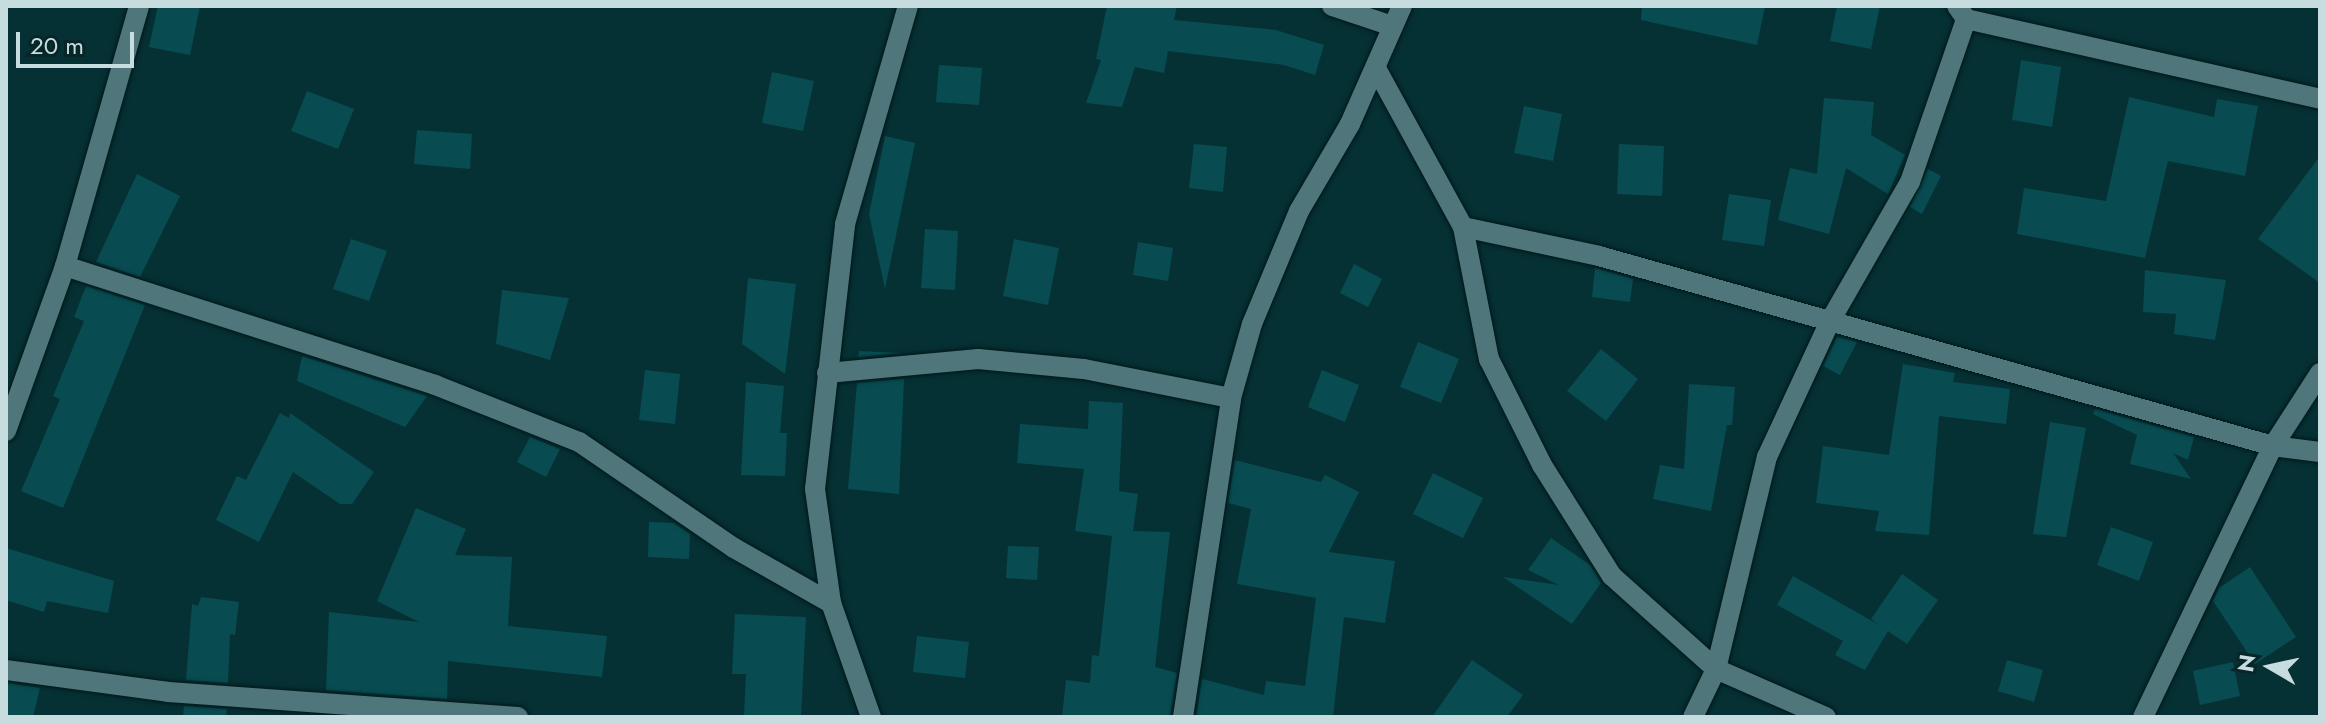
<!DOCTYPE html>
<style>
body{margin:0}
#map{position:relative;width:2326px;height:723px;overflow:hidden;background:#063134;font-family:Jost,sans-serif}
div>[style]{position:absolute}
.building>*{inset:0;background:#084c51}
.roads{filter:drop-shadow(0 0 2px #00181a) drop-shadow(0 0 2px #00181a)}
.minor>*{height:20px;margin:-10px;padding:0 10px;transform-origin:10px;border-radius:10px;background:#4f777b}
span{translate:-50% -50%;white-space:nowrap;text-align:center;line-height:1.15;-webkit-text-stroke:6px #072628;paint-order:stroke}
.frame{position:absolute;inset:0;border:8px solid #c7dcde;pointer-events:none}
.north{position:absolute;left:2230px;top:627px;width:80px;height:80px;-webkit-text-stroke:6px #072628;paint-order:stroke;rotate:279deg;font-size:22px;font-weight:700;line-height:32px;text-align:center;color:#c7dcde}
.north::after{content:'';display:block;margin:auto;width:28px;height:36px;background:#c7dcde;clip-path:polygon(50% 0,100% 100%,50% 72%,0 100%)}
.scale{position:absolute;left:16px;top:32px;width:118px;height:36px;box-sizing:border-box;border:4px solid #c7dcde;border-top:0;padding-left:10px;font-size:24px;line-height:28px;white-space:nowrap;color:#c7dcde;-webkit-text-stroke:6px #072628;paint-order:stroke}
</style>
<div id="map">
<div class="building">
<i style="clip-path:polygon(158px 6px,200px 6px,190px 55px,149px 47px)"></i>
<i style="clip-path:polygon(1107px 6px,1177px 6px,1174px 20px,1276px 30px,1324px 45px,1315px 75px,1284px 65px,1168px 51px,1164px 73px,1135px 67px,1122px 107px,1086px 103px,1101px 60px,1096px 59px)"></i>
<i style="clip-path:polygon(1642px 6px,1765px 6px,1757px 45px,1641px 20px)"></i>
<i style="clip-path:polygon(1837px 6px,1880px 6px,1871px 49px,1830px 41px)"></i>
<i style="clip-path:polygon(2021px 60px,2061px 67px,2052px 127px,2012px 120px)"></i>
<i style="clip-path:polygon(939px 65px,982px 68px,979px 105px,936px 102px)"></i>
<i style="clip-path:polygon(772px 72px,814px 81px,803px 131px,762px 123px)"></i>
<i style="clip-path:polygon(307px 91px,354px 109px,338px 149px,291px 131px)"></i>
<i style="clip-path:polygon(2129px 97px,2214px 117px,2217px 99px,2258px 106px,2245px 176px,2168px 161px,2145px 258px,2017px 234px,2024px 188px,2106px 201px)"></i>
<i style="clip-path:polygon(1824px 98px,1874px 102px,1871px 135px,1905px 155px,1888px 194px,1846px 168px,1829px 234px,1778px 220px,1790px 168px,1817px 174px)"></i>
<i style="clip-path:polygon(1524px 106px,1562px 114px,1553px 161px,1514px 153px)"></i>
<i style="clip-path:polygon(417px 130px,472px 134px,470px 169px,414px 164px)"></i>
<i style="clip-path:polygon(885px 136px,915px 143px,885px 289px,869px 214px)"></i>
<i style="clip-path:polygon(1194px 144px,1227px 147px,1223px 192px,1189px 188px)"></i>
<i style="clip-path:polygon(1619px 144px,1664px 146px,1662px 196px,1617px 194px)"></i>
<i style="clip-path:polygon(2320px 156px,2320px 283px,2258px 239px)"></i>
<i style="clip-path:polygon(1928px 169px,1941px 176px,1922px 214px,1910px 207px)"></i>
<i style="clip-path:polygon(137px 174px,180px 196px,140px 277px,96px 262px)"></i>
<i style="clip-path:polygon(1729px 194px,1771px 200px,1764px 246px,1722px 240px)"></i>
<i style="clip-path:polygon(925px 229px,958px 231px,955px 290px,921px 288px)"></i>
<i style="clip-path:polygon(351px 239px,387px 251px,369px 301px,333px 289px)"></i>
<i style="clip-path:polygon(1014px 239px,1059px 248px,1048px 305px,1003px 296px)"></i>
<i style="clip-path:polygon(1138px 242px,1173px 248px,1168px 281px,1133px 275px)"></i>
<i style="clip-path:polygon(1354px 264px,1382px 279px,1368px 307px,1340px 293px)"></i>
<i style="clip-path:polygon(1595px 268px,1633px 279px,1630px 302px,1592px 297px)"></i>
<i style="clip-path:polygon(2145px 270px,2226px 280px,2215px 340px,2174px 334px,2176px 314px,2143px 312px)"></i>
<i style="clip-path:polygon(748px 278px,796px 284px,785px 374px,742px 344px)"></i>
<i style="clip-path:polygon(86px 286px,145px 305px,63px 508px,21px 491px,60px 399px,53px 396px,84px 321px,74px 317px)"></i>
<i style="clip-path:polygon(502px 290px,569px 298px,550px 360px,496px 344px)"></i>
<i style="clip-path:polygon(1837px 337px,1857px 342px,1840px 375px,1823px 366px)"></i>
<i style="clip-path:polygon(1418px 342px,1459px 359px,1441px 403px,1400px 387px)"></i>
<i style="clip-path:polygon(1601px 349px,1638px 379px,1606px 421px,1567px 391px)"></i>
<i style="clip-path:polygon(859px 351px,902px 353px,858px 357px)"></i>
<i style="clip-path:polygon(302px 356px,427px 396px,405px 427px,297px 381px)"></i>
<i style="clip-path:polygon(1903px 364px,1955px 373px,1953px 382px,2010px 389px,2006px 424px,1939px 416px,1929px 535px,1875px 531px,1879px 511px,1816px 503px,1823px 446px,1889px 455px)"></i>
<i style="clip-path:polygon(645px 370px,680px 374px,675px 424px,639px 420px)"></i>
<i style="clip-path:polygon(1322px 370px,1359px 385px,1345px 422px,1308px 407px)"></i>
<i style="clip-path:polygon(904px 379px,899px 494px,848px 489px,857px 383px)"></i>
<i style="clip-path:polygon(746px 382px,784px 386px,780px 433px,787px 433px,785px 476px,741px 475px)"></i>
<i style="clip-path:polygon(1689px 384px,1735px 387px,1732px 425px,1727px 425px,1711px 511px,1653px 499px,1660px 465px,1684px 469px)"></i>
<i style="clip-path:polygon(1089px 401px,1123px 403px,1119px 491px,1138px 494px,1133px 531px,1170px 532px,1155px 667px,1177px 673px,1170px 717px,1062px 717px,1066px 680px,1090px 683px,1092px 655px,1099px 656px,1112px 536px,1075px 531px,1084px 469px,1017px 463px,1020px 424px,1088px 429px)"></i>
<i style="clip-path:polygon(2095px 409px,2194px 437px,2188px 460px,2173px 453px,2191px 479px,2130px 464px,2137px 435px,2093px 414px)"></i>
<i style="clip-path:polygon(280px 413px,289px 418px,290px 413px,374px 472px,352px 504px,340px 504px,293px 472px,259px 542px,216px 520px,237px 476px,246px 480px)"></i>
<i style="clip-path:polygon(2050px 422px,2086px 428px,2066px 537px,2033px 534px)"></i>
<i style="clip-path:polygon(530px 437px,560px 449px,546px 477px,517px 462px)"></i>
<i style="clip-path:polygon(1235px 460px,1321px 482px,1325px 475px,1359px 492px,1329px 552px,1395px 561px,1385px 623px,1344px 617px,1333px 717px,1196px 717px,1202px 679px,1264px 695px,1266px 681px,1305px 686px,1316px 598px,1237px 584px,1251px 509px,1228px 503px)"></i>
<i style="clip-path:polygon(1433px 473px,1483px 498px,1463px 538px,1413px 514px)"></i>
<i style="clip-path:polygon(416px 508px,466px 529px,455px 555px,512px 557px,508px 626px,607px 636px,602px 677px,448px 661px,447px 699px,326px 690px,329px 612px,419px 622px,377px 601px)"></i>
<i style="clip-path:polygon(649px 522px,674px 523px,690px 534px,689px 559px,648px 557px)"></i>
<i style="clip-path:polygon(2111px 527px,2153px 542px,2139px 581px,2097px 565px)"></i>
<i style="clip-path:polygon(1551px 538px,1590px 565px,1601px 583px,1572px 624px,1503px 577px,1559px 585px,1528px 570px)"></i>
<i style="clip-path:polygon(1008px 546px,1039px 547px,1037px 580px,1006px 578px)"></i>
<i style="clip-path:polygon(6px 548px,114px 581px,108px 613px,47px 601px,44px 612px,6px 600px)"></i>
<i style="clip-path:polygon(2250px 567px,2296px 637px,2255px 664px,2213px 601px,2219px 588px)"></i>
<i style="clip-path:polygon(1902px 574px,1938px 600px,1907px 644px,1888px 631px,1865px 670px,1835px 655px,1843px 641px,1777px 605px,1793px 576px,1879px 625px,1871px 619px)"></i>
<i style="clip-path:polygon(201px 597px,239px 602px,235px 635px,230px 634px,228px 683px,186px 680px,192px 604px,198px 606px)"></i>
<i style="clip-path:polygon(735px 614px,806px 617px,801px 717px,744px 717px,746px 674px,732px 674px)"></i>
<i style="clip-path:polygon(917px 636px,969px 642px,965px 678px,913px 672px)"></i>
<i style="clip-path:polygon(1472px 660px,1523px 695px,1507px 717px,1432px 717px)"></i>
<i style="clip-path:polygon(2007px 660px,2043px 670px,2034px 702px,1998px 691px)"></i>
<i style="clip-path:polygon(2233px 662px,2240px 696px,2200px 705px,2193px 671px)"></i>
<i style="clip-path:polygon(6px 683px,40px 688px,33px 717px,6px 717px)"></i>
<i style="clip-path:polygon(184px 706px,227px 709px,226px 717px,183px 717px)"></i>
</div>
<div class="roads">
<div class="minor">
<i style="left:1332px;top:6px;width:63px;rotate:18.4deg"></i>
<i style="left:1957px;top:6px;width:16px;rotate:55deg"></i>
<i style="left:1966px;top:19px;width:363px;rotate:12.7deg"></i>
<i style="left:1377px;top:70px;width:179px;rotate:61.3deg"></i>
<i style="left:1463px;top:227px;width:139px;rotate:12deg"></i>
<i style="left:1599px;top:256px;width:700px;rotate:15.74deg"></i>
<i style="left:2273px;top:446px;width:47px;rotate:7.3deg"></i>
<i style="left:1463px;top:227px;width:135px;rotate:78.9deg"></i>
<i style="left:1489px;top:359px;width:119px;rotate:63.4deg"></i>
<i style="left:1542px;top:465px;width:131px;rotate:57.8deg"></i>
<i style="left:1612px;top:576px;width:140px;rotate:41.8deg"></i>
<i style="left:1716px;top:669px;width:120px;rotate:23.6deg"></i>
<i style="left:65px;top:266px;width:389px;rotate:17.8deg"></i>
<i style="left:435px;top:385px;width:155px;rotate:21.6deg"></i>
<i style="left:579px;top:442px;width:188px;rotate:34.4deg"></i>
<i style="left:734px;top:548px;width:112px;rotate:29.6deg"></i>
<i style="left:827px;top:373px;width:152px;rotate:-5.3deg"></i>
<i style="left:978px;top:359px;width:106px;rotate:5.4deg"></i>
<i style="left:1084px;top:369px;width:150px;rotate:11.2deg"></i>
<i style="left:6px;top:431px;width:175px;rotate:-70.3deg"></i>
<i style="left:65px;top:266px;width:270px;rotate:-74.1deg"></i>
<i style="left:6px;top:670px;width:163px;rotate:7.7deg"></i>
<i style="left:168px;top:692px;width:351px;rotate:4.1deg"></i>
<i style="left:871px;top:717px;width:121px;rotate:-109.3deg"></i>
<i style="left:831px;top:603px;width:115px;rotate:-98deg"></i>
<i style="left:815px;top:489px;width:267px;rotate:-83.5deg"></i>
<i style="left:845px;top:224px;width:227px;rotate:-73.9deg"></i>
<i style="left:1183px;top:717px;width:323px;rotate:-81.4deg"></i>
<i style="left:1231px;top:398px;width:77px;rotate:-74.2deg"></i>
<i style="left:1252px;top:324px;width:122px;rotate:-67.4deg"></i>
<i style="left:1299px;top:211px;width:101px;rotate:-59.6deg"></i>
<i style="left:1350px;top:124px;width:129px;rotate:-66.2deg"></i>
<i style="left:1693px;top:717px;width:53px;rotate:-64.4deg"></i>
<i style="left:1716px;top:669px;width:218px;rotate:-76.5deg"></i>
<i style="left:1767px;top:457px;width:150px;rotate:-65.1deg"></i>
<i style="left:1830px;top:321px;width:160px;rotate:-60.1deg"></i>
<i style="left:1910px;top:182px;width:172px;rotate:-71deg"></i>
<i style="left:2143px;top:717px;width:301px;rotate:-64.4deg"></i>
<i style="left:2273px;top:446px;width:87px;rotate:-57.2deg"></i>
</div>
</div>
<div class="frame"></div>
<div class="north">N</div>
<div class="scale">20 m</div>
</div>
